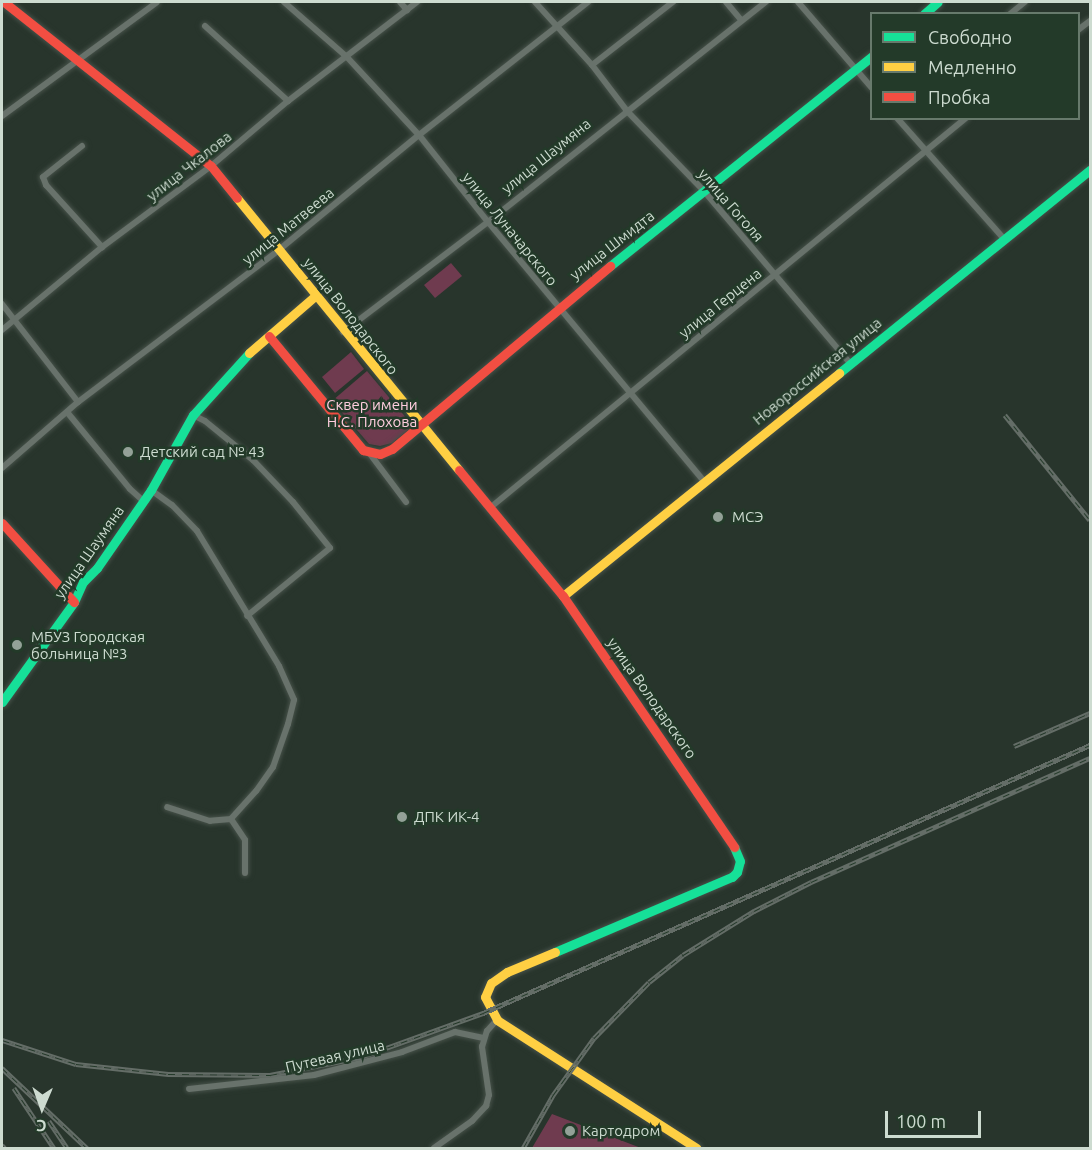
<!DOCTYPE html>
<meta charset="utf-8">
<style>
body{margin:0}
#map{position:relative;width:1092px;height:1150px;overflow:hidden;background:#28352c;font-family:Ubuntu,sans-serif}
div>[style]{position:absolute}
.green>*{inset:0;background:#6f3b4f}
.roads{filter:drop-shadow(0 0 2px #465149) drop-shadow(0 0 2px #465149)}
.street>*{height:6px;margin:-3px;padding:0 3px;transform-origin:3px;border-radius:3px;background:#68726b}
.fast>*{height:9px;margin:-4.5px;padding:0 4.5px;transform-origin:4.5px;border-radius:4.5px;background:#16e098}
.slow>*{height:9px;margin:-4.5px;padding:0 4.5px;transform-origin:4.5px;border-radius:4.5px;background:#ffcf43}
.jam>*{height:9px;margin:-4.5px;padding:0 4.5px;transform-origin:4.5px;border-radius:4.5px;background:#f24e42}
.rail>*{height:4.5px;margin-top:-2.25px;transform-origin:0;background:repeating-linear-gradient(90deg,#233a29 0 7px,#646d67 0 14px);box-sizing:border-box;border-block:2px solid #646d67}
.dots>*{width:16px;height:16px;translate:-50% -50%;box-sizing:border-box;border:3px solid #233a29;border-radius:50%}
span{translate:-50% -50%;white-space:nowrap;text-align:center;line-height:1.15;-webkit-text-stroke:5px #233a29;paint-order:stroke}
.street-label{font-size:15px;color:#cddbd0}
.park-label{font-size:15px;color:#ffcdde}
.poi-label{font-size:15px;color:#cddbd0}
.left{translate:0 -50%;text-align:left}
.frame{position:absolute;inset:0;border:3px solid #cddbd0;pointer-events:none}
.legend{position:absolute;left:870px;top:12px;width:210px;height:108px;box-sizing:border-box;background:#233a29;border:2px solid #677a6c;margin:0;padding:8px 10px;list-style:none;font-size:18px;color:#cddbd0}
.legend li{display:flex;align-items:center;gap:12px;height:30px}
.legend b{width:30px;border:2px solid #677a6c}
.north{position:absolute;left:12px;top:1078px;width:60px;height:60px;-webkit-text-stroke:4px #233a29;paint-order:stroke;rotate:182deg;font-size:16px;font-weight:700;line-height:24px;text-align:center;color:#cddbd0}
.north::after{content:'';display:block;margin:auto;width:21px;height:27px;background:#cddbd0;clip-path:polygon(50% 0,100% 100%,50% 72%,0 100%)}
.scale{position:absolute;left:885px;top:1111px;width:96px;height:27px;box-sizing:border-box;border:3px solid #cddbd0;border-top:0;padding-left:8px;font-size:18px;line-height:21px;white-space:nowrap;color:#cddbd0;-webkit-text-stroke:4px #233a29;paint-order:stroke}
</style>
<div id="map">
<div class="green">
<i style="clip-path:polygon(451px 263px,462px 276px,435px 298px,424px 285px)"></i>
<i style="clip-path:polygon(351px 352px,364px 369px,335px 393px,322px 377px)"></i>
<i style="clip-path:polygon(367px 371px,413px 426px,392px 443px,380px 446px,369px 444px,332px 401px)"></i>
<i style="clip-path:polygon(552px 1114px,641px 1148px,642px 1148px,532px 1148px)"></i>
</div>
<div class="roads">
<div class="street">
<i style="left:284px;top:2px;width:82px;rotate:41.1deg"></i>
<i style="left:346px;top:56px;width:108px;rotate:47.3deg"></i>
<i style="left:419px;top:135px;width:111px;rotate:51.6deg"></i>
<i style="left:488px;top:222px;width:339px;rotate:50.2deg"></i>
<i style="left:400px;top:2px;width:11px;rotate:49deg"></i>
<i style="left:535px;top:2px;width:85px;rotate:47.9deg"></i>
<i style="left:592px;top:65px;width:58px;rotate:52.7deg"></i>
<i style="left:627px;top:111px;width:111px;rotate:46.1deg"></i>
<i style="left:704px;top:191px;width:226px;rotate:49.7deg"></i>
<i style="left:726px;top:2px;width:23px;rotate:50deg"></i>
<i style="left:798px;top:2px;width:113px;rotate:49.3deg"></i>
<i style="left:1010px;top:14px;width:19px;rotate:-39deg"></i>
<i style="left:205px;top:26px;width:112px;rotate:42.1deg"></i>
<i style="left:1078px;top:30px;width:15px;rotate:-37deg"></i>
<i style="left:592px;top:65px;width:103px;rotate:-37.9deg"></i>
<i style="left:2px;top:116px;width:192px;rotate:-36.3deg"></i>
<i style="left:897px;top:118px;width:162px;rotate:48.5deg"></i>
<i style="left:82px;top:146px;width:50px;rotate:141.5deg"></i>
<i style="left:43px;top:177px;width:9px;rotate:69deg"></i>
<i style="left:46px;top:185px;width:84px;rotate:47.9deg"></i>
<i style="left:2px;top:304px;width:124px;rotate:52.2deg"></i>
<i style="left:2px;top:330px;width:130px;rotate:-39.7deg"></i>
<i style="left:102px;top:247px;width:136px;rotate:-36.6deg"></i>
<i style="left:211px;top:166px;width:101px;rotate:-40.2deg"></i>
<i style="left:288px;top:101px;width:163px;rotate:-37.5deg"></i>
<i style="left:343px;top:332px;width:182px;rotate:-37.2deg"></i>
<i style="left:488px;top:222px;width:355px;rotate:-38.4deg"></i>
<i style="left:67px;top:412px;width:99px;rotate:50.7deg"></i>
<i style="left:130px;top:489px;width:15px;rotate:42deg"></i>
<i style="left:193px;top:415px;width:13px;rotate:27deg"></i>
<i style="left:205px;top:421px;width:62px;rotate:39.1deg"></i>
<i style="left:253px;top:460px;width:58px;rotate:46.4deg"></i>
<i style="left:293px;top:502px;width:59px;rotate:51.2deg"></i>
<i style="left:330px;top:548px;width:107px;rotate:140.7deg"></i>
<i style="left:370px;top:454px;width:60px;rotate:53.1deg"></i>
<i style="left:2px;top:468px;width:101px;rotate:-41deg"></i>
<i style="left:78px;top:402px;width:253px;rotate:-37.1deg"></i>
<i style="left:280px;top:249px;width:180px;rotate:-39.4deg"></i>
<i style="left:419px;top:135px;width:215px;rotate:-38.2deg"></i>
<i style="left:151px;top:490px;width:26px;rotate:36deg"></i>
<i style="left:172px;top:505px;width:36px;rotate:46deg"></i>
<i style="left:197px;top:531px;width:158px;rotate:58.7deg"></i>
<i style="left:279px;top:666px;width:37px;rotate:66deg"></i>
<i style="left:294px;top:700px;width:25px;rotate:104deg"></i>
<i style="left:288px;top:724px;width:46px;rotate:109.2deg"></i>
<i style="left:273px;top:767px;width:29px;rotate:125deg"></i>
<i style="left:256px;top:791px;width:38px;rotate:132deg"></i>
<i style="left:231px;top:819px;width:21px;rotate:175deg"></i>
<i style="left:210px;top:821px;width:45px;rotate:-162deg"></i>
<i style="left:491px;top:507px;width:614px;rotate:-39.32deg"></i>
<i style="left:231px;top:819px;width:25px;rotate:56deg"></i>
<i style="left:245px;top:840px;width:33px;rotate:90deg"></i>
<i style="left:189px;top:1089px;width:126px;rotate:-6.4deg"></i>
<i style="left:314px;top:1075px;width:91px;rotate:-14.6deg"></i>
<i style="left:402px;top:1052px;width:57px;rotate:-20.7deg"></i>
<i style="left:455px;top:1032px;width:29px;rotate:12deg"></i>
<i style="left:434px;top:1148px;width:47px;rotate:-35.4deg"></i>
<i style="left:472px;top:1121px;width:21px;rotate:-47deg"></i>
<i style="left:486px;top:1106px;width:11px;rotate:-75deg"></i>
<i style="left:489px;top:1095px;width:49px;rotate:-98.3deg"></i>
<i style="left:482px;top:1047px;width:17px;rotate:-73deg"></i>
<i style="left:487px;top:1031px;width:15px;rotate:-48deg"></i>
</div>
<div class="fast">
<i style="left:924px;top:14px;width:18px;rotate:-41deg"></i>
<i style="left:610px;top:266px;width:336px;rotate:-38.7deg"></i>
<i style="left:839px;top:373px;width:323px;rotate:-39deg"></i>
<i style="left:2px;top:702px;width:123px;rotate:-54.2deg"></i>
<i style="left:74px;top:602px;width:22px;rotate:-66deg"></i>
<i style="left:83px;top:582px;width:20px;rotate:-45deg"></i>
<i style="left:97px;top:568px;width:95px;rotate:-55.3deg"></i>
<i style="left:151px;top:490px;width:86px;rotate:-60.8deg"></i>
<i style="left:193px;top:415px;width:84px;rotate:-47.9deg"></i>
<i style="left:555px;top:952px;width:192px;rotate:-23deg"></i>
<i style="left:732px;top:877px;width:7px;rotate:-45deg"></i>
<i style="left:737px;top:872px;width:11px;rotate:-75deg"></i>
<i style="left:740px;top:861px;width:15px;rotate:-113deg"></i>
</div>
<div class="slow">
<i style="left:237px;top:198px;width:351px;rotate:50.8deg"></i>
<i style="left:249px;top:353px;width:87px;rotate:-40.8deg"></i>
<i style="left:563px;top:596px;width:355px;rotate:-38.9deg"></i>
<i style="left:555px;top:952px;width:52px;rotate:157.4deg"></i>
<i style="left:507px;top:972px;width:19px;rotate:145deg"></i>
<i style="left:491px;top:983px;width:15px;rotate:113deg"></i>
<i style="left:485px;top:997px;width:26px;rotate:62deg"></i>
<i style="left:497px;top:1020px;width:237px;rotate:32.7deg"></i>
</div>
<div class="jam">
<i style="left:4px;top:2px;width:264px;rotate:38.4deg"></i>
<i style="left:211px;top:166px;width:41px;rotate:50.9deg"></i>
<i style="left:269px;top:336px;width:148px;rotate:50.5deg"></i>
<i style="left:363px;top:450px;width:17px;rotate:13deg"></i>
<i style="left:380px;top:454px;width:13px;rotate:-23deg"></i>
<i style="left:392px;top:449px;width:285px;rotate:-40deg"></i>
<i style="left:459px;top:470px;width:163px;rotate:50.5deg"></i>
<i style="left:563px;top:596px;width:304px;rotate:55.7deg"></i>
<i style="left:2px;top:523px;width:107px;rotate:47.7deg"></i>
</div>
</div>
<div class="rail">
<i style="left:1005px;top:415px;width:135px;rotate:51deg"></i>
<i style="left:1014px;top:746px;width:83px;rotate:-23.5deg"></i>
<i style="left:2px;top:1040px;width:78px;rotate:18deg"></i>
<i style="left:76px;top:1064px;width:93px;rotate:6.2deg"></i>
<i style="left:168px;top:1074px;width:102px;rotate:0.6deg"></i>
<i style="left:270px;top:1075px;width:93px;rotate:-11.2deg"></i>
<i style="left:361px;top:1057px;width:130px;rotate:-19.8deg"></i>
<i style="left:483px;top:1013px;width:664px;rotate:-23.82deg"></i>
<i style="left:2px;top:1068px;width:117px;rotate:43.3deg"></i>
<i style="left:14px;top:1088px;width:72px;rotate:56.3deg"></i>
<i style="left:49px;top:1121px;width:32px;rotate:56deg"></i>
<i style="left:2px;top:1145px;width:4px;rotate:45deg"></i>
<i style="left:523px;top:1148px;width:61px;rotate:-60.5deg"></i>
<i style="left:553px;top:1095px;width:70px;rotate:-54.3deg"></i>
<i style="left:594px;top:1038px;width:78px;rotate:-45.5deg"></i>
<i style="left:649px;top:982px;width:43px;rotate:-38.5deg"></i>
<i style="left:683px;top:955px;width:84px;rotate:-31.8deg"></i>
<i style="left:754px;top:911px;width:64px;rotate:-27deg"></i>
<i style="left:811px;top:882px;width:305px;rotate:-24deg"></i>
</div>
<div class="dots">
<i style="left:128px;top:452px;background:#93a197"></i>
<i style="left:718px;top:517px;background:#93a197"></i>
<i style="left:17px;top:645px;background:#93a197"></i>
<i style="left:402px;top:817px;background:#93a197"></i>
<i style="left:570px;top:1131px;background:#93a197"></i>
</div>
<div class="street-label">
<span style="left:546px;top:156px;rotate:-39deg">улица Шаумяна</span>
<span style="left:189px;top:166px;rotate:-38deg">улица Чкалова</span>
<span style="left:731px;top:205px;rotate:49deg">улица Гоголя</span>
<span style="left:288px;top:226px;rotate:-39deg">улица Матвеева</span>
<span style="left:510px;top:229px;rotate:51deg">улица Луначарского</span>
<span style="left:612px;top:245px;rotate:-38deg">улица Шмидта</span>
<span style="left:720px;top:303px;rotate:-39deg">улица Герцена</span>
<span style="left:351px;top:316px;rotate:52deg">улица Володарского</span>
<span style="left:817px;top:371px;rotate:-39deg">Новороссийская улица</span>
<span style="left:89px;top:552px;rotate:-55deg">улица Шаумяна</span>
<span style="left:652px;top:698px;rotate:55deg">улица Володарского</span>
<span style="left:335px;top:1056px;rotate:-13deg">Путевая улица</span>
</div>
<div class="park-label">
<span style="left:372px;top:413px">Сквер имени<br>Н.С. Плохова</span>
</div>
<div class="poi-label">
<span class="left" style="left:140px;top:452px">Детский сад № 43</span>
<span class="left" style="left:732px;top:517px">МСЭ</span>
<span class="left" style="left:31px;top:645px">МБУЗ Городская<br>больница №3</span>
<span class="left" style="left:414px;top:817px">ДПК ИК-4</span>
<span class="left" style="left:582px;top:1131px">Картодром</span>
</div>
<div class="frame"></div>
<ul class="legend">
<li><b style="height:8px;background:#16e098"></b>Свободно</li>
<li><b style="height:8px;background:#ffcf43"></b>Медленно</li>
<li><b style="height:8px;background:#f24e42"></b>Пробка</li>
</ul>
<div class="north">С</div>
<div class="scale">100 m</div>
</div>
